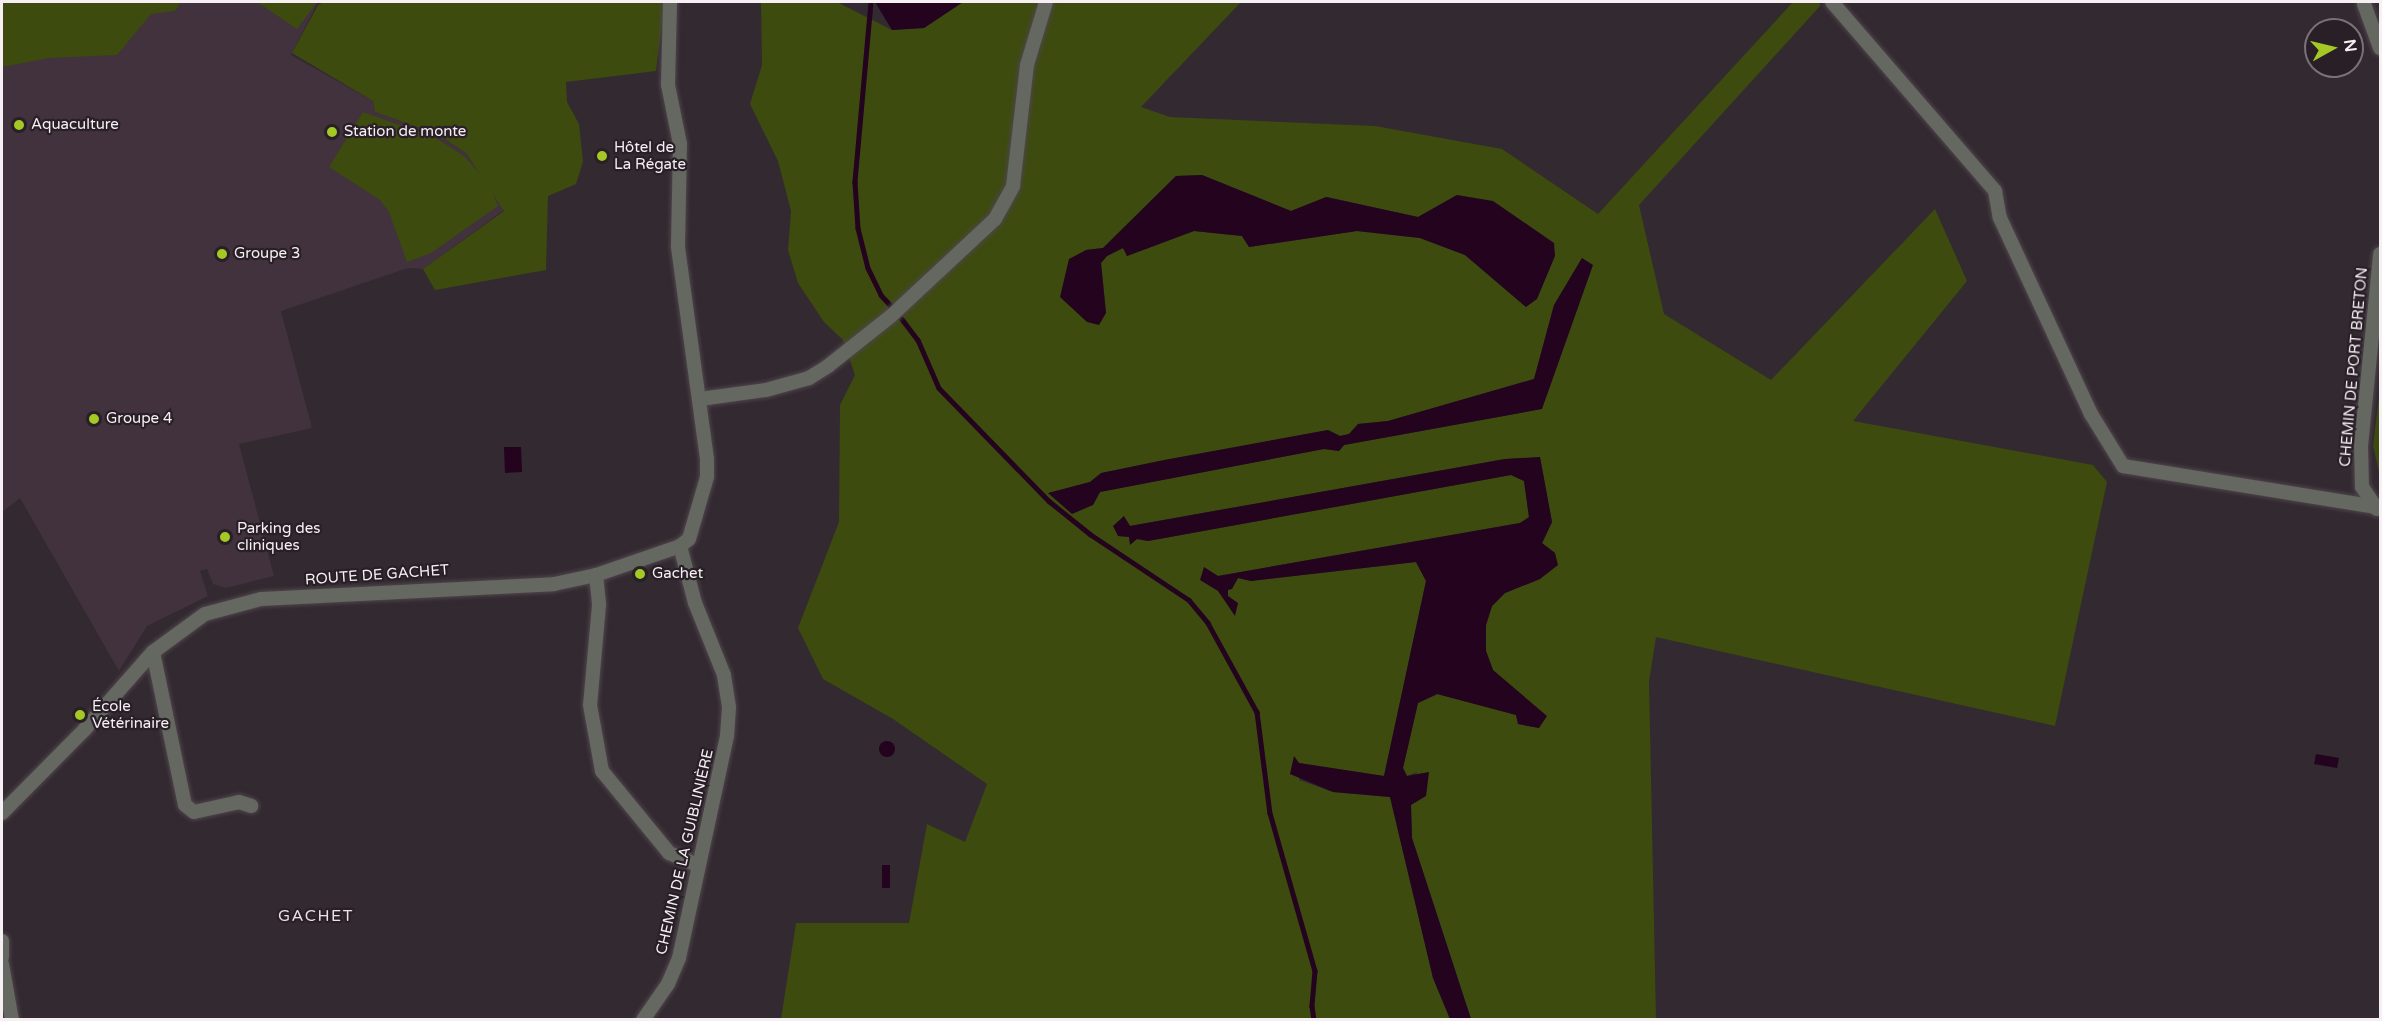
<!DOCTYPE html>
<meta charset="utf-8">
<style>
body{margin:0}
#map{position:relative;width:2382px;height:1021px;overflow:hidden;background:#332930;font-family:"Varela Round",sans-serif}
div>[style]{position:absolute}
.built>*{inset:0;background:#41323d}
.green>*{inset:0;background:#3d4b0f}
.water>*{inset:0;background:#23031e}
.round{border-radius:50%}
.stream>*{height:4.5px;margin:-2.25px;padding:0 2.25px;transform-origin:2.25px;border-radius:2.25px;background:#23031e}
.roads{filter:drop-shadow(0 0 2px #4e454b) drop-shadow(0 0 2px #4e454b)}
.minor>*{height:14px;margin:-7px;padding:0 7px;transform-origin:7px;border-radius:7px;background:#656761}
.dots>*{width:16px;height:16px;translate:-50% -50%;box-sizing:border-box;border:3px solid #291f26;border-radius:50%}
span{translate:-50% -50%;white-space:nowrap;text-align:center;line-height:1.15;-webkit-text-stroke:4.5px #291f26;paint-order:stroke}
.poi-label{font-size:15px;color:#f6eff4}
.left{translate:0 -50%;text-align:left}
.street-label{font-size:15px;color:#f6eff4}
.neighbourhood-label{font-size:16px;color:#ede0e9;letter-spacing:1.5px}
.frame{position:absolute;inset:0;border:3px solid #f6eff4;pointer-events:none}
.north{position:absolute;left:2304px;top:18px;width:60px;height:60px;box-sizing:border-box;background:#291f26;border:2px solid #7b7278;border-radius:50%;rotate:82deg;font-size:16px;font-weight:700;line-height:24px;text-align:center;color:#f6eff4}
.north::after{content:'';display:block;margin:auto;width:21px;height:27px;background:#a4c824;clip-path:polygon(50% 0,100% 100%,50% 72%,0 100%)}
</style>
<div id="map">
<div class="built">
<i style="clip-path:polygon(2px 2px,318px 2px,291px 55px,373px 101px,375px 112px,437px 134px,466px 153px,504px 210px,423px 269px,408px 268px,281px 311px,312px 428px,239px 444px,274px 576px,226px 588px,213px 584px,207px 569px,200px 571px,208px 596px,147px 626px,119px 671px,20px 498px,2px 512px)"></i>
</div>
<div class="green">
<i style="clip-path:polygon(2px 2px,181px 2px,175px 11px,151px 14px,117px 55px,49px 58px,2px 67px)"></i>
<i style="clip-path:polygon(257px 2px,317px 2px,297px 29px)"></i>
<i style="clip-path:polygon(324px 2px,665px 2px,656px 71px,566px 82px,567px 102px,579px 124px,583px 162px,576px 184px,548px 196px,546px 270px,435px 290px,423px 269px,504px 211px,466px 153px,437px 134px,375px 112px,373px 101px,292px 53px,318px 5px)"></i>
<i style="clip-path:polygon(evenodd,761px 2px,837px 2px,892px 30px,924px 28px,963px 2px,1241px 2px,1141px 107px,1170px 117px,1375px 126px,1502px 149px,1598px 214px,1793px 2px,1818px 2px,1821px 5px,1639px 205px,1664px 314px,1771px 380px,1935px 209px,1967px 281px,1853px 421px,2093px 465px,2107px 482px,2055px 726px,1656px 637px,1649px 682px,1656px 1019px,1471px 1019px,1412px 838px,1411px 805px,1417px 772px,1407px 776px,1403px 768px,1418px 703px,1438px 694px,1516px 715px,1518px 724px,1539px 728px,1493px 670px,1486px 651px,1486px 625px,1492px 606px,1505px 593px,1540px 579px,1552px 568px,1555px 553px,1542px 544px,1552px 522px,1540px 457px,1505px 459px,1130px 526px,1123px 516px,1118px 536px,1129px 537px,1130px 544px,1136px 539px,1148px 541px,1511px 475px,1524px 481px,1529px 518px,1520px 523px,1218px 576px,1204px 568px,1228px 596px,1228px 590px,1238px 578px,1251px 581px,1416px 562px,1426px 581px,1384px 776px,1299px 763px,1299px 780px,1333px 792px,1390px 797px,1433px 978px,1450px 1019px,781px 1019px,796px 923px,909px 923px,927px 824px,965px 842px,987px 784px,893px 719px,823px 679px,798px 628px,839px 522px,840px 405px,855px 375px,843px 340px,824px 322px,798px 283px,788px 250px,791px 211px,778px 161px,750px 104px,762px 65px,761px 2px,1202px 175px,1291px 211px,1327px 197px,1418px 217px,1457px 195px,1526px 307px,1465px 255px,1420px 238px,1357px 231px,1249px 247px,1242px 236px,1194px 231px,1127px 256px,1123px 248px,1107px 256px,1101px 263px,1106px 313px,1086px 250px,1103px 248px,1176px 176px,1202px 175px,761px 2px,1582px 258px,1541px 409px,1344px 445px,1339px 451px,1324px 449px,1100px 492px,1093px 505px,1049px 493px,1090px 482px,1102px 473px,1201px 454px,1328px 430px,1340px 436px,1349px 434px,1358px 424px,1388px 421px,1534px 379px,1554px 305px,1582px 258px)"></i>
<i style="clip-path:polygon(363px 112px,436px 138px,464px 156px,488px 183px,498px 206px,431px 253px,407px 262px,389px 212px,380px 200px,329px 167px)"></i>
<i style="clip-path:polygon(2380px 389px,2380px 476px,2373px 446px)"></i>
</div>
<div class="water">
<i style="clip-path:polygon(875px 2px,963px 2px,924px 28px,892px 30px)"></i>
<i style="clip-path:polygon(1202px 175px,1291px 211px,1326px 197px,1418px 217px,1457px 195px,1493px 201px,1554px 243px,1555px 256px,1537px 299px,1526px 307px,1465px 255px,1420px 238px,1357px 231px,1249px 247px,1242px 236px,1194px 231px,1127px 256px,1123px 248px,1107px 256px,1101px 263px,1106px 313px,1099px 325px,1087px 322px,1060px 297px,1069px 259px,1086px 250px,1103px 248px,1176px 176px)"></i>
<i style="clip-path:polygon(1582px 258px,1593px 265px,1542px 409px,1344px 445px,1339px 451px,1324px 449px,1100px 492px,1093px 505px,1072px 514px,1048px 493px,1090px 482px,1101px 473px,1164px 460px,1328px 430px,1340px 436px,1349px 434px,1358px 424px,1388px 421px,1534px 379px,1554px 305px)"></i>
<i style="clip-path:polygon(504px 447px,521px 447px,522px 472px,505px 473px)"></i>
<i style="clip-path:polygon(1540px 457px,1552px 522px,1542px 543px,1555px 553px,1558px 565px,1540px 579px,1505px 593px,1492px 606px,1486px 625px,1486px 651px,1493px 670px,1547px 716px,1539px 728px,1518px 724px,1516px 715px,1437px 694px,1418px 703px,1403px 768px,1407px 776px,1429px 772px,1426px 796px,1411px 805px,1412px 838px,1471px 1019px,1450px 1019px,1433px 978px,1390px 797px,1333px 792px,1290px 774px,1294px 756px,1299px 763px,1384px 776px,1426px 581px,1416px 562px,1251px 581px,1238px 578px,1232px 589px,1228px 590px,1228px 596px,1238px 603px,1235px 616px,1218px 591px,1200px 580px,1204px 567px,1218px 576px,1520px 523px,1529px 517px,1524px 481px,1511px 475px,1148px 541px,1137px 539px,1130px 545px,1129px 537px,1118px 536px,1113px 526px,1124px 516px,1130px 526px,1505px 459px)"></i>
<i class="round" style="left:879px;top:741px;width:16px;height:16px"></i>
<i style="clip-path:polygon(2316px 754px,2339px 758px,2337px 768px,2314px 764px)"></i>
<i style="clip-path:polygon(882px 865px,890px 865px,890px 888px,882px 888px)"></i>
</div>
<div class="stream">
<i style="left:871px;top:2px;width:181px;rotate:95.1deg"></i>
<i style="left:855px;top:182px;width:46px;rotate:86.3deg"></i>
<i style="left:858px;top:228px;width:41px;rotate:76deg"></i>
<i style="left:868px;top:268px;width:30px;rotate:64deg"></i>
<i style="left:881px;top:295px;width:16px;rotate:47deg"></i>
<i style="left:902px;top:319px;width:26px;rotate:53deg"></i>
<i style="left:918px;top:340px;width:52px;rotate:66.4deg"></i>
<i style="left:939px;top:388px;width:158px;rotate:45.8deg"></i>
<i style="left:1049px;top:501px;width:53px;rotate:38.8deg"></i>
<i style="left:1090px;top:534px;width:119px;rotate:33.7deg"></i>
<i style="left:1189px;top:600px;width:30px;rotate:50deg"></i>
<i style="left:1208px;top:623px;width:102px;rotate:61.2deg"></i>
<i style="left:1257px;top:712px;width:102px;rotate:82.7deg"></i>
<i style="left:1270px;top:813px;width:164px;rotate:74.1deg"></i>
<i style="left:1315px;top:971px;width:35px;rotate:95deg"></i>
<i style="left:1312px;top:1006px;width:14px;rotate:82deg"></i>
</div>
<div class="roads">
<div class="minor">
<i style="left:1832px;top:2px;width:250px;rotate:49.2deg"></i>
<i style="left:1995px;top:191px;width:27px;rotate:80deg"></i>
<i style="left:2000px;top:218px;width:216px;rotate:65.1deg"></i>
<i style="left:2091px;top:414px;width:61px;rotate:58.4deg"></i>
<i style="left:2123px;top:466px;width:255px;rotate:9.2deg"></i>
<i style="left:2364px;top:4px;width:47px;rotate:70deg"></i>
<i style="left:700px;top:399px;width:67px;rotate:-7.8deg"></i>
<i style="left:766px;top:390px;width:45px;rotate:-15.6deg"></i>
<i style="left:809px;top:378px;width:22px;rotate:-32deg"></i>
<i style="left:828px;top:366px;width:80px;rotate:-38.4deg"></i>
<i style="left:891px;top:316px;width:142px;rotate:-43deg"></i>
<i style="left:995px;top:219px;width:38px;rotate:-61deg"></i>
<i style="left:1013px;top:186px;width:122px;rotate:-83.4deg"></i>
<i style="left:1027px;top:65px;width:66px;rotate:-73.2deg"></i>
<i style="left:2377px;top:509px;width:27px;rotate:-124deg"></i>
<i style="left:2362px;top:487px;width:41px;rotate:-91.4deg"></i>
<i style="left:2361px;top:446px;width:193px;rotate:-84.3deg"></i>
<i style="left:596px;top:575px;width:30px;rotate:84deg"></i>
<i style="left:599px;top:605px;width:100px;rotate:95.1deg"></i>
<i style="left:590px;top:705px;width:67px;rotate:79.7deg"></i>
<i style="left:602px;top:771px;width:106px;rotate:50.7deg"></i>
<i style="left:669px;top:853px;width:30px;rotate:23deg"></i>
<i style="left:153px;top:652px;width:156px;rotate:78.2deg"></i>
<i style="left:185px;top:805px;width:11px;rotate:38deg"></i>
<i style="left:194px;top:812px;width:46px;rotate:-12.5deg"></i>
<i style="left:239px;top:802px;width:13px;rotate:18deg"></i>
<i style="left:2px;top:813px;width:118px;rotate:-45.3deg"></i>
<i style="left:85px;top:729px;width:103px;rotate:-48.6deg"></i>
<i style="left:153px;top:652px;width:64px;rotate:-36.2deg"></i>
<i style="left:205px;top:614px;width:58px;rotate:-15deg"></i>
<i style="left:261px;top:599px;width:293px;rotate:-2.9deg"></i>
<i style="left:554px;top:584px;width:43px;rotate:-12.1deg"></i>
<i style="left:596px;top:575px;width:89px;rotate:-19deg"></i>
<i style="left:680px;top:546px;width:11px;rotate:-38deg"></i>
<i style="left:689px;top:539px;width:65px;rotate:-73.8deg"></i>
<i style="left:707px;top:477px;width:18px;rotate:-90deg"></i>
<i style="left:707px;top:459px;width:215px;rotate:-97.8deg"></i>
<i style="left:678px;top:246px;width:102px;rotate:-88.9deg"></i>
<i style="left:680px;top:144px;width:60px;rotate:-101.5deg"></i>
<i style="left:668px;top:85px;width:83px;rotate:-88.6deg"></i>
<i style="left:2px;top:941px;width:16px;rotate:90deg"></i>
<i style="left:2px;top:964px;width:57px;rotate:79.9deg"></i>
<i style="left:643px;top:1020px;width:44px;rotate:-55.2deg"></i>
<i style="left:668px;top:984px;width:28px;rotate:-67deg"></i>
<i style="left:679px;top:958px;width:227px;rotate:-77.8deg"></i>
<i style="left:727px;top:736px;width:29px;rotate:-86deg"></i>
<i style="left:729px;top:707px;width:32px;rotate:-99deg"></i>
<i style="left:724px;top:675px;width:78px;rotate:-111.9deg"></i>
<i style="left:695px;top:603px;width:59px;rotate:-104.7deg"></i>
</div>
</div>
<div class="dots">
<i style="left:19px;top:125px;background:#a4c824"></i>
<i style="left:332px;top:132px;background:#a4c824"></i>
<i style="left:602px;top:156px;background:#a4c824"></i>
<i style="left:222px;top:254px;background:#a4c824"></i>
<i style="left:94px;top:419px;background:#a4c824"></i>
<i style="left:225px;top:537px;background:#a4c824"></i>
<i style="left:640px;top:574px;background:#a4c824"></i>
<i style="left:80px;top:715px;background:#a4c824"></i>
</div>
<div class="poi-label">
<span class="left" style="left:31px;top:125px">Aquaculture</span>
<span class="left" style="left:344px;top:132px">Station de monte</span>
<span class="left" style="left:614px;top:156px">Hôtel de<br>La Régate</span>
<span class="left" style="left:234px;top:254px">Groupe 3</span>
<span class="left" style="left:106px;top:419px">Groupe 4</span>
<span class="left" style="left:237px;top:537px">Parking des<br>cliniques</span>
<span class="left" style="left:652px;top:574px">Gachet</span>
<span class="left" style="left:92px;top:715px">École<br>Vétérinaire</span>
</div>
<div class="street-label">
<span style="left:2354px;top:367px;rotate:-85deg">CHEMIN DE PORT BRETON</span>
<span style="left:377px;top:575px;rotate:-4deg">ROUTE DE GACHET</span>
<span style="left:685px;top:852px;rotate:-77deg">CHEMIN DE LA GUIBLINIÈRE</span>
</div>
<div class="neighbourhood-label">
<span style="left:316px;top:916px">GACHET</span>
</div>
<div class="frame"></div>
<div class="north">N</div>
</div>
